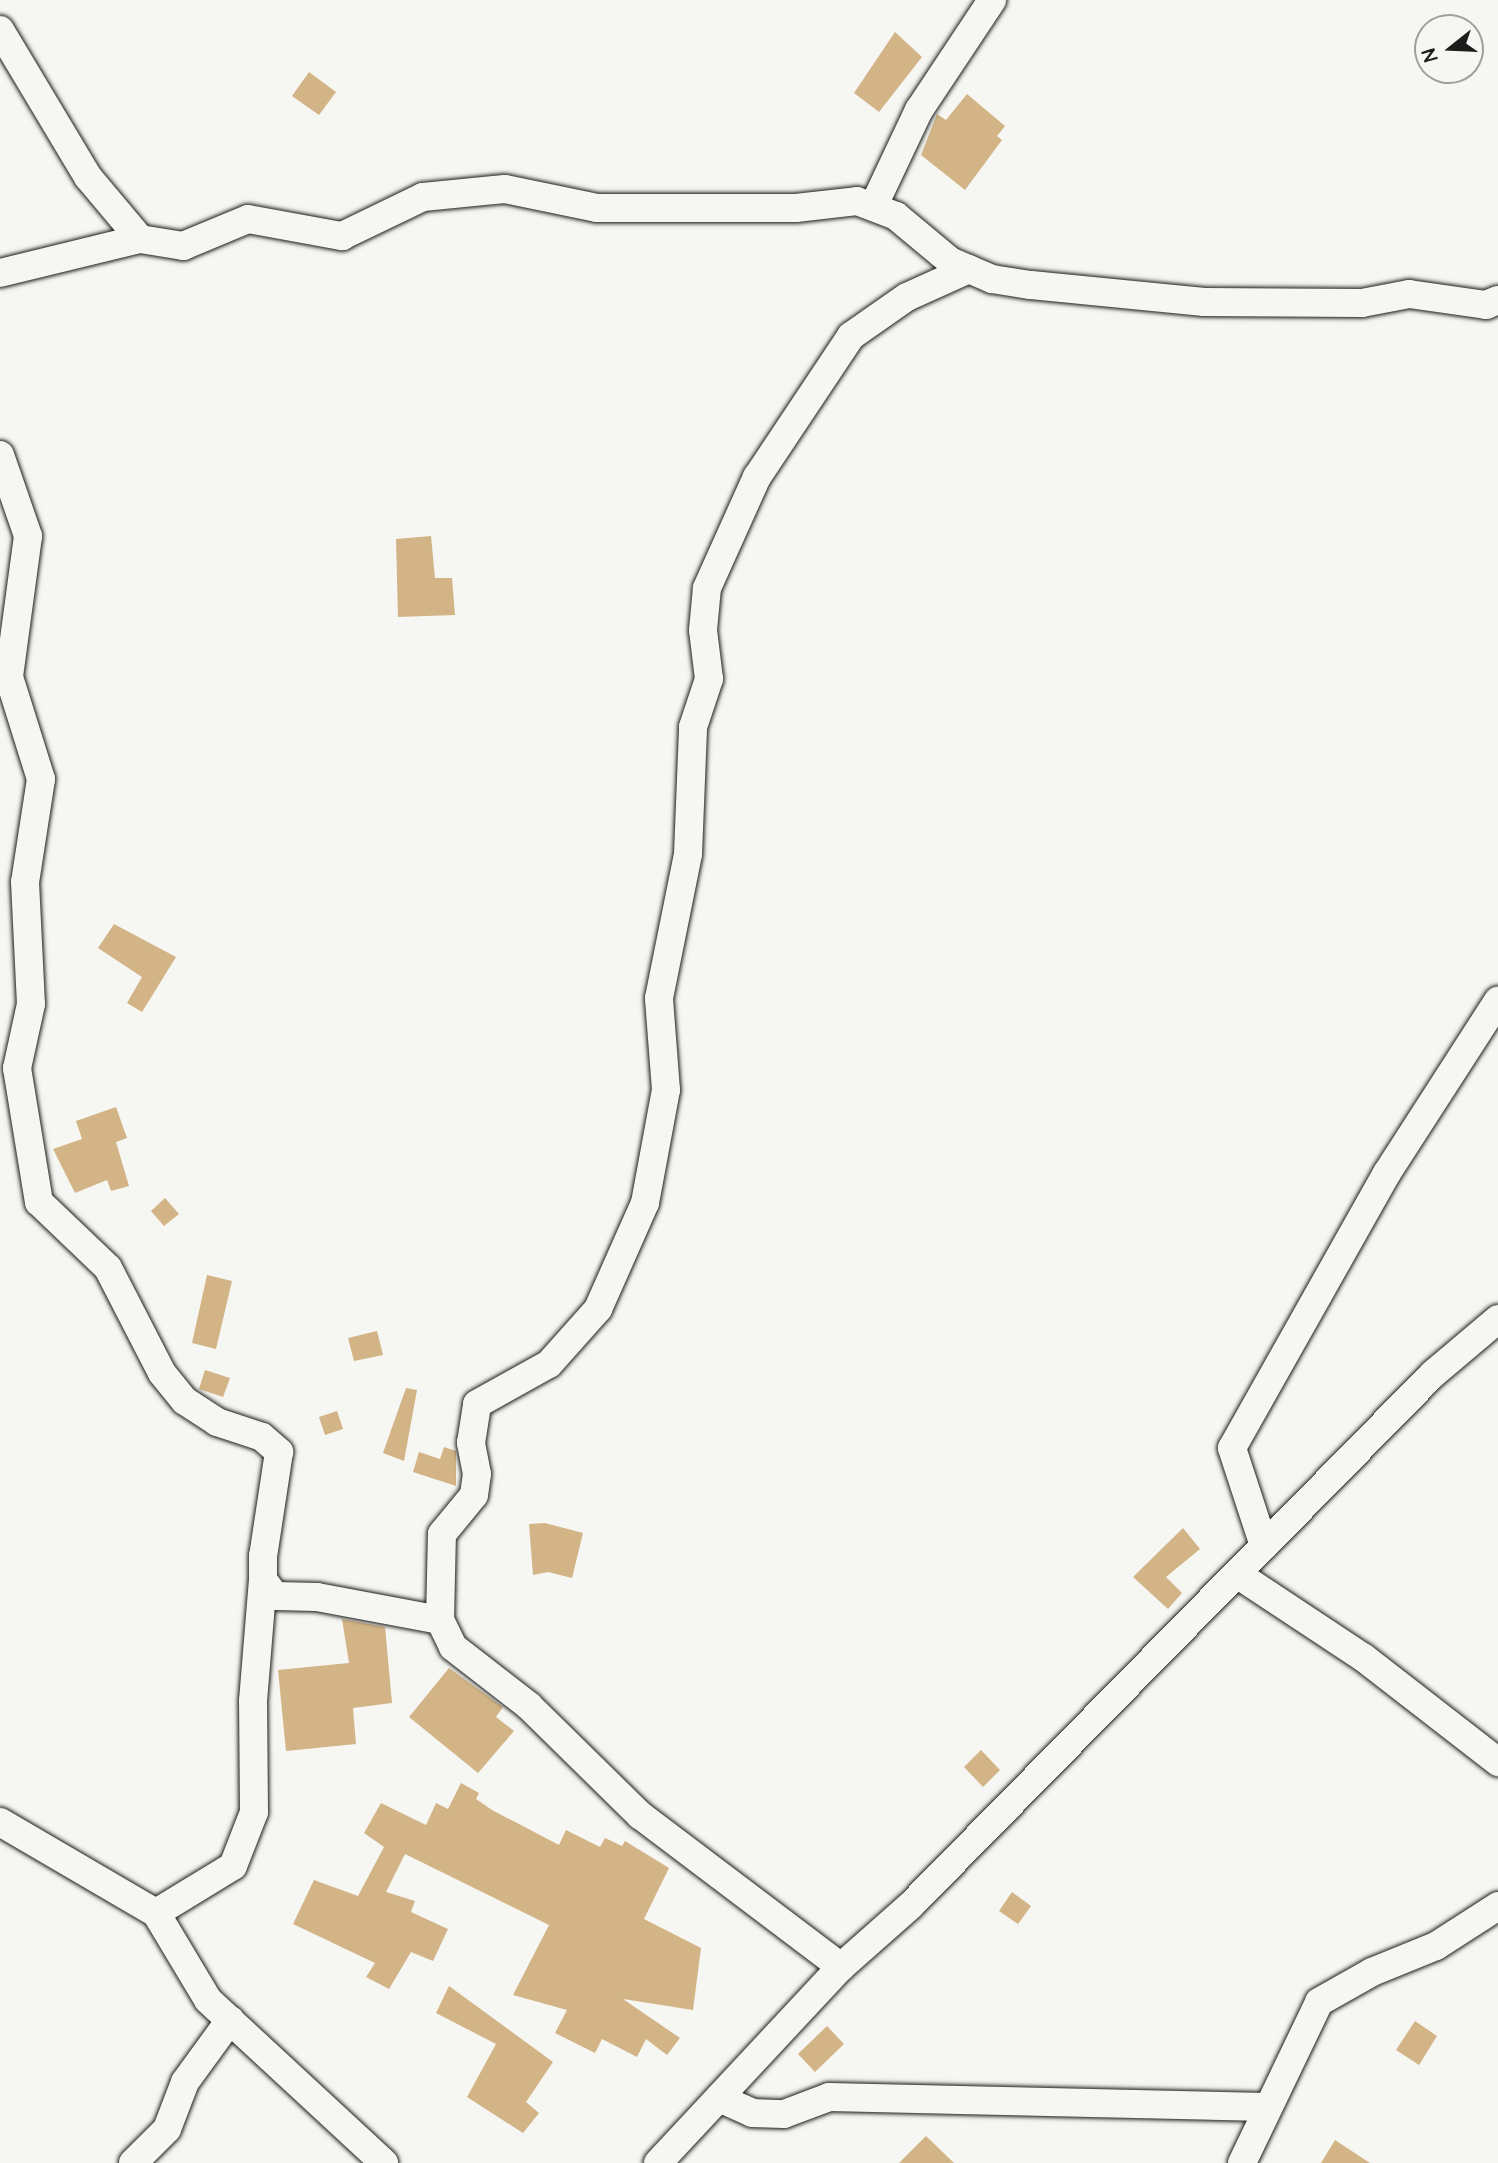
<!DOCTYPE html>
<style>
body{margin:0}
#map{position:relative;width:1498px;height:2163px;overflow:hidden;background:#f6f6f2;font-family:"Architects Daughter",sans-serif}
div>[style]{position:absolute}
.building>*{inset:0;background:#d3b487}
.roads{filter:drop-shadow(0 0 2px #1c1c1c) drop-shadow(0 0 2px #1c1c1c)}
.minor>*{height:28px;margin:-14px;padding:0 14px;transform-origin:14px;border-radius:14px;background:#f6f6f2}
span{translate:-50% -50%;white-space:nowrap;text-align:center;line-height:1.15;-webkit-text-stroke:5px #f6f6f2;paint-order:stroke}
.north{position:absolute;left:1414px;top:14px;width:70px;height:70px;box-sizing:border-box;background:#f6f6f2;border:2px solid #9f9f9c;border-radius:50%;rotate:252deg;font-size:19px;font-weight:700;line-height:28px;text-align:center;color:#1c1c1c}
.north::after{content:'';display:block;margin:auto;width:24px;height:32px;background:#1c1c1c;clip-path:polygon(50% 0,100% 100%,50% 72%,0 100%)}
</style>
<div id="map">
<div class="building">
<i style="clip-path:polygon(895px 32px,922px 57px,879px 112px,854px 93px)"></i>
<i style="clip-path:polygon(309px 72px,336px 92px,319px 115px,292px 96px)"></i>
<i style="clip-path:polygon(967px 94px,1005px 126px,997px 136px,1002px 140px,965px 190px,921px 155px,937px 114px,946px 120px)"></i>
<i style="clip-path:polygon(431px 536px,435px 578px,452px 578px,455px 615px,398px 617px,396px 539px)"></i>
<i style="clip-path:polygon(114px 924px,176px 957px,142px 1012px,127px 1003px,142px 977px,98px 948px)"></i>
<i style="clip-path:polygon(116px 1107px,127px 1138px,116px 1142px,129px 1186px,111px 1191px,107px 1180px,75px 1193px,53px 1149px,82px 1139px,76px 1121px)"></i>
<i style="clip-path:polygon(165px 1198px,179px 1214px,164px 1226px,151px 1211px)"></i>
<i style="clip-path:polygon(207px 1275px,232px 1281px,216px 1349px,192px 1343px)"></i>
<i style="clip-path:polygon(377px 1331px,383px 1355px,354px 1361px,348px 1338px)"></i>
<i style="clip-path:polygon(205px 1370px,230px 1378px,223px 1397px,199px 1389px)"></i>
<i style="clip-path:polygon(406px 1388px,417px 1390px,404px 1461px,383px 1453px)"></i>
<i style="clip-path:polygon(337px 1411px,343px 1429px,325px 1435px,319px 1417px)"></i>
<i style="clip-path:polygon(444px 1447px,456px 1451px,456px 1486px,413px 1472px,419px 1452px,440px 1459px)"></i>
<i style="clip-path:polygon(545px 1523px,583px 1533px,572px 1578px,548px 1572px,533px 1575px,529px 1524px)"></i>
<i style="clip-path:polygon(1183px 1528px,1200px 1549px,1166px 1577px,1182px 1593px,1168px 1609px,1133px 1577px)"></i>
<i style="clip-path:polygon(342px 1619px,385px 1627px,392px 1703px,353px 1708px,356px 1744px,286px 1751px,278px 1670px,349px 1663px)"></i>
<i style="clip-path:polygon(449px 1668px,503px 1707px,496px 1717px,514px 1731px,478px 1773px,409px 1717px)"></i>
<i style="clip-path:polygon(981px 1750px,1000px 1770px,983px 1787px,964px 1767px)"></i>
<i style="clip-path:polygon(461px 1783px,479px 1793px,476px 1799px,492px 1810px,559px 1845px,566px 1830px,600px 1847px,605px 1838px,622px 1846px,625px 1841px,669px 1868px,644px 1919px,701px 1948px,693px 2010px,623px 1999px,680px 2038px,667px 2055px,646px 2039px,637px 2057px,602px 2039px,595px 2053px,555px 2033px,567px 2010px,513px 1995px,549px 1925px,405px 1854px,386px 1892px,415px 1901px,411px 1912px,448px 1929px,433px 1961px,411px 1952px,389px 1989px,366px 1977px,375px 1963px,293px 1924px,314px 1880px,358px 1896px,384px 1847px,364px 1833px,381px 1803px,426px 1825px,436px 1803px,448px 1809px)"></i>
<i style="clip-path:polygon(1012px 1892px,1031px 1906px,1018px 1924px,999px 1911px)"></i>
<i style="clip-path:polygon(449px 1986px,553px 2062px,526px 2102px,539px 2113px,523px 2133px,467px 2097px,496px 2044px,436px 2013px)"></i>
<i style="clip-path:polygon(1415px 2021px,1437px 2036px,1419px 2065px,1396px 2050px)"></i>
<i style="clip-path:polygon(827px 2026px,844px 2044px,815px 2072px,798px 2054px)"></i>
<i style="clip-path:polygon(926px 2136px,954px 2163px,899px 2163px)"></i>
<i style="clip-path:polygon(1335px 2140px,1370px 2163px,1321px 2163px)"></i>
</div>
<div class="roads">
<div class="minor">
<i style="left:0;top:30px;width:171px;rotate:59.1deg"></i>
<i style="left:88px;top:177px;width:81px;rotate:50deg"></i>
<i style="left:874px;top:205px;width:105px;rotate:-64.7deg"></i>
<i style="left:919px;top:110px;width:132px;rotate:-56.4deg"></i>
<i style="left:0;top:273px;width:144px;rotate:-13.7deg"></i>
<i style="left:140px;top:239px;width:44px;rotate:9.2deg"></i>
<i style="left:183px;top:246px;width:70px;rotate:-22.6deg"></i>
<i style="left:248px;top:219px;width:96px;rotate:10.3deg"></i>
<i style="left:342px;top:236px;width:90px;rotate:-25.7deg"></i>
<i style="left:423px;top:197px;width:82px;rotate:-5.6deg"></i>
<i style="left:505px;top:189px;width:94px;rotate:11.7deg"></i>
<i style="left:597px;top:208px;width:199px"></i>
<i style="left:796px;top:208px;width:61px;rotate:-6.5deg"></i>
<i style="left:857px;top:201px;width:42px;rotate:21deg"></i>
<i style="left:896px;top:216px;width:70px;rotate:39.8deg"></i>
<i style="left:950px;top:261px;width:46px;rotate:23.2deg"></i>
<i style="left:992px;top:279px;width:39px;rotate:9deg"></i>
<i style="left:1031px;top:285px;width:174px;rotate:5.6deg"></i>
<i style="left:1204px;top:302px;width:158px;rotate:0.4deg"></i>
<i style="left:1362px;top:303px;width:48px;rotate:-10.8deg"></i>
<i style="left:1409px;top:294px;width:78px;rotate:8.1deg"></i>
<i style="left:1486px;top:305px;width:13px;rotate:-23deg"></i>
<i style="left:0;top:455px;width:86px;rotate:70.9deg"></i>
<i style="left:28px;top:536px;width:142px;rotate:97.7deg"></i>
<i style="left:9px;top:677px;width:107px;rotate:72.6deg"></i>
<i style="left:41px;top:779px;width:104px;rotate:98.8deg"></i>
<i style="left:25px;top:882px;width:122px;rotate:87.2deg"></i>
<i style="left:31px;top:1004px;width:66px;rotate:102.3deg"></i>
<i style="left:17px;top:1068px;width:136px;rotate:80.7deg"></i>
<i style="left:39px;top:1202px;width:95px;rotate:43.7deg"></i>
<i style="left:108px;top:1268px;width:118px;rotate:62.8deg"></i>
<i style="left:162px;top:1373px;width:36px;rotate:51deg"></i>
<i style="left:185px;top:1401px;width:38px;rotate:33deg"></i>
<i style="left:217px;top:1422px;width:47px;rotate:18.4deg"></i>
<i style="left:262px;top:1437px;width:23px;rotate:41deg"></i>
<i style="left:279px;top:1452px;width:105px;rotate:98.7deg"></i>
<i style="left:263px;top:1556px;width:24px;rotate:90deg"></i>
<i style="left:263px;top:1580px;width:20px;rotate:53deg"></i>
<i style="left:275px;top:1596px;width:42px;rotate:1.4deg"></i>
<i style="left:317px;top:1597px;width:125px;rotate:10.6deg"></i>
<i style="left:440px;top:1620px;width:30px;rotate:64deg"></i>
<i style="left:453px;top:1647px;width:96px;rotate:37.8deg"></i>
<i style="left:529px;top:1706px;width:156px;rotate:44.5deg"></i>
<i style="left:640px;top:1815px;width:252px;rotate:37.1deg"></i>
<i style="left:1264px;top:1546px;width:103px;rotate:-108.1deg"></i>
<i style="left:1232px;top:1448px;width:316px;rotate:-60.6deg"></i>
<i style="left:1387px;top:1173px;width:205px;rotate:-57.2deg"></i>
<i style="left:1237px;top:1574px;width:152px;rotate:33.5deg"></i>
<i style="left:1364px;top:1658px;width:170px;rotate:37.8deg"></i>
<i style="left:440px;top:1620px;width:86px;rotate:-88.7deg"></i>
<i style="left:442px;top:1534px;width:50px;rotate:-50.6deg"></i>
<i style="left:474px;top:1495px;width:21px;rotate:-82deg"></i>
<i style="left:477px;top:1474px;width:32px;rotate:-101deg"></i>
<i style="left:471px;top:1443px;width:39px;rotate:-81deg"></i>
<i style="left:477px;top:1404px;width:82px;rotate:-29.1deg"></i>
<i style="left:549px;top:1364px;width:74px;rotate:-48.3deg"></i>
<i style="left:598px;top:1309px;width:116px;rotate:-66.1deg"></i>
<i style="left:645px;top:1203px;width:115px;rotate:-79.5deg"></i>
<i style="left:666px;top:1090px;width:92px;rotate:-94.4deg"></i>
<i style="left:659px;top:998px;width:147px;rotate:-78.6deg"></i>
<i style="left:688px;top:854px;width:127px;rotate:-87.7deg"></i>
<i style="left:693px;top:727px;width:51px;rotate:-71.6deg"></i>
<i style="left:709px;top:679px;width:49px;rotate:-97deg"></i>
<i style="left:703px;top:630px;width:42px;rotate:-84.6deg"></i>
<i style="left:707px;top:588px;width:122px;rotate:-65.8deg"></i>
<i style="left:757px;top:477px;width:169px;rotate:-56.3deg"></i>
<i style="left:851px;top:336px;width:68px;rotate:-34.9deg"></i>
<i style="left:907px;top:297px;width:68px;rotate:-24.3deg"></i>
<i style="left:0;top:1822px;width:181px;rotate:30.3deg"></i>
<i style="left:156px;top:1913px;width:101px;rotate:59.1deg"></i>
<i style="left:208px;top:2000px;width:240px;rotate:42.8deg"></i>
<i style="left:156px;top:1913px;width:90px;rotate:-31.4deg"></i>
<i style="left:233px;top:1866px;width:58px;rotate:-68.7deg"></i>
<i style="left:254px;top:1812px;width:111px;rotate:-90.5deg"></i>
<i style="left:253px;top:1701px;width:121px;rotate:-85.3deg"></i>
<i style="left:719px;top:2098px;width:36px;rotate:24deg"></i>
<i style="left:752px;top:2113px;width:32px;rotate:2deg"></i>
<i style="left:784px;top:2114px;width:48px;rotate:-20.7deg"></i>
<i style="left:829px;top:2097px;width:438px;rotate:1.3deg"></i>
<i style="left:133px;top:2163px;width:48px;rotate:-45deg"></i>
<i style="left:167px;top:2129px;width:50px;rotate:-69deg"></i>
<i style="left:185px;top:2082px;width:77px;rotate:-54deg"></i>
<i style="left:658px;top:2163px;width:268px;rotate:-47deg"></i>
<i style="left:841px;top:1967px;width:92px;rotate:-41.5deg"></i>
<i style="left:910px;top:1906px;width:746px;rotate:-45.49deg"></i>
<i style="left:1433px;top:1374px;width:85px;rotate:-40.2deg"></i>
<i style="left:1242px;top:2163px;width:178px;rotate:-64.4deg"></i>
<i style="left:1319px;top:2002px;width:61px;rotate:-29.5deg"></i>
<i style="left:1372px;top:1972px;width:69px;rotate:-22.1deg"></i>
<i style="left:1436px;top:1946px;width:74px;rotate:-32.8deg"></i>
</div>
</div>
<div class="north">N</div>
</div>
